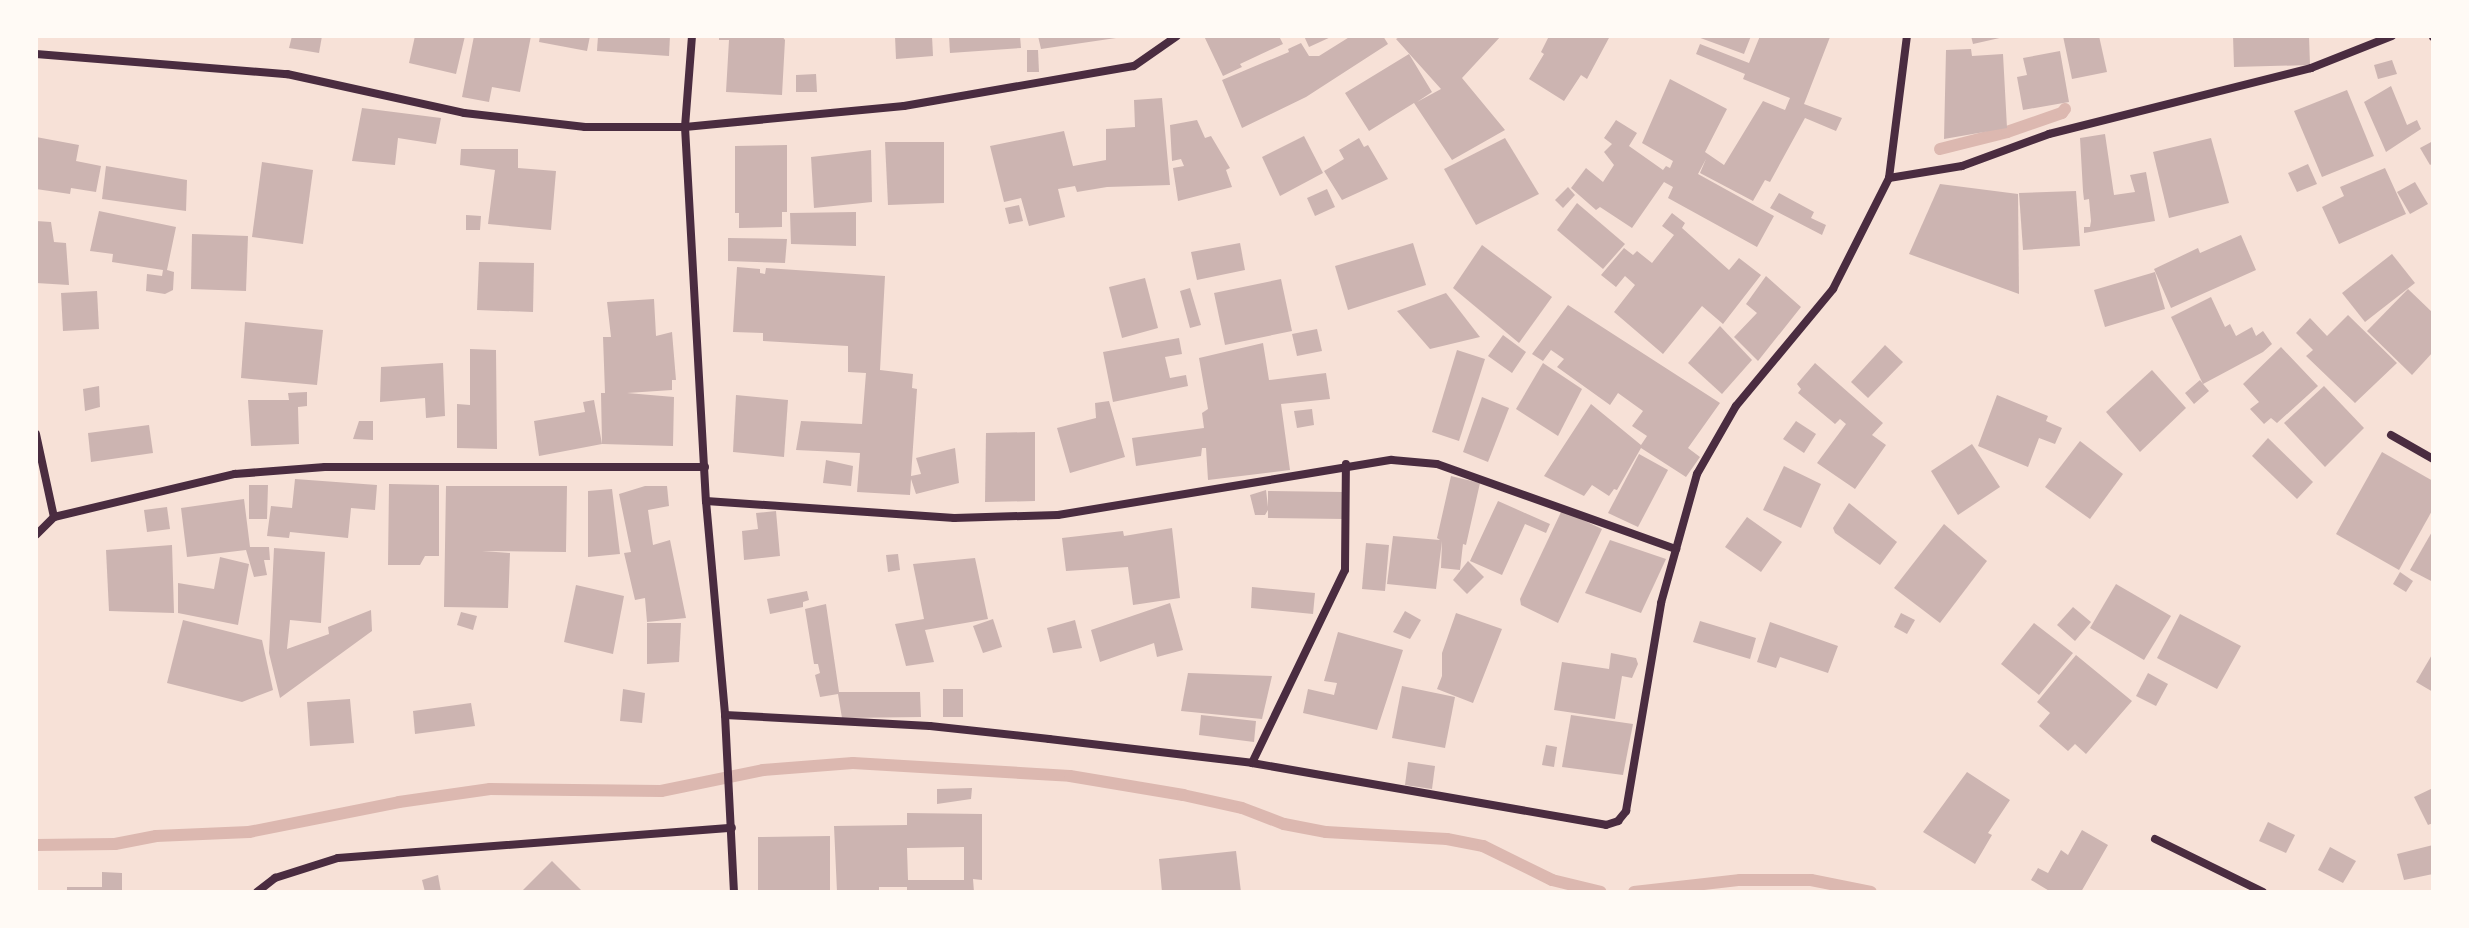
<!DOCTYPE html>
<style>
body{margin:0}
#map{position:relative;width:2469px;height:928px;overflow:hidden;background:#f7e1d7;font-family:"Fira Sans",sans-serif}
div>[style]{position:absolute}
.stream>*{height:12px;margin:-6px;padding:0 6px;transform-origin:6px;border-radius:6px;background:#dcb8b0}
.building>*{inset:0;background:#ccb4b1}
.minor>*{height:8px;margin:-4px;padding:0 4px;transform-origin:4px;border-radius:4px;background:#4a2c40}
span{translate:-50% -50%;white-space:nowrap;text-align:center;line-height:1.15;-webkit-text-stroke:6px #fffaf5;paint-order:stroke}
.frame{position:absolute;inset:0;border:38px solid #fffaf5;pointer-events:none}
</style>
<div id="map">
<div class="stream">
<i style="left:1940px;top:149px;width:69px;rotate:-14.2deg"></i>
<i style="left:2007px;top:132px;width:58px;rotate:-19.1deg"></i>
<i style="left:2062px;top:113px;width:5px;rotate:-53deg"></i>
<i style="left:36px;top:845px;width:79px;rotate:-0.7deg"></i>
<i style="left:115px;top:844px;width:42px;rotate:-11deg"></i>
<i style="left:156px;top:836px;width:93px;rotate:-2.5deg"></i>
<i style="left:249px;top:832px;width:153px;rotate:-11.3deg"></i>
<i style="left:399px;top:802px;width:92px;rotate:-8.1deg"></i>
<i style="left:490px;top:789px;width:171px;rotate:0.7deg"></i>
<i style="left:661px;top:791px;width:104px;rotate:-11.6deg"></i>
<i style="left:763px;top:770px;width:90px;rotate:-4.4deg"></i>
<i style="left:853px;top:763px;width:217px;rotate:3.4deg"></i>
<i style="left:1070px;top:776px;width:115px;rotate:9.5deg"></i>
<i style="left:1183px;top:795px;width:60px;rotate:12.4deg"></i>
<i style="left:1242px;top:808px;width:45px;rotate:20.9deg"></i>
<i style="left:1284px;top:824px;width:43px;rotate:10.8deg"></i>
<i style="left:1326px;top:832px;width:121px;rotate:3.3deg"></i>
<i style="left:1447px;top:839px;width:37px;rotate:11deg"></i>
<i style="left:1483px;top:846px;width:77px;rotate:26.2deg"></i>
<i style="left:1552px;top:880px;width:50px;rotate:13.8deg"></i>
<i style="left:1634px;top:892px;width:107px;rotate:-6.5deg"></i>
<i style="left:1740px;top:880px;width:71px"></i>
<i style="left:1811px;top:880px;width:61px;rotate:11.3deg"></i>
</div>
<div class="building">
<i style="clip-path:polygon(292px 36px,322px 36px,319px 53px,289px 48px)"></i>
<i style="clip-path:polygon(415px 36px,465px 36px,456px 74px,409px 63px)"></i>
<i style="clip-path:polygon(474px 36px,531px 36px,520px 92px,492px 87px,489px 102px,462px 97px)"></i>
<i style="clip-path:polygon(540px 36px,590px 36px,587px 51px,539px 42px)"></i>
<i style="clip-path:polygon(598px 36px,670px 36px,669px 56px,597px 51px)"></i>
<i style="clip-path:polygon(719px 36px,782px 36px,785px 40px,782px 95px,726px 92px,729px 40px,719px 40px)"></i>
<i style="clip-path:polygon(895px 36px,932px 36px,933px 56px,896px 59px)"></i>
<i style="clip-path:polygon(949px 36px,1020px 36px,1021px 48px,950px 53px)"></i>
<i style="clip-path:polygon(1038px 36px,1116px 36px,1116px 38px,1041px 49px)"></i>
<i style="clip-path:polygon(1204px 36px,1279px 36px,1283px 44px,1240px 64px,1242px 67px,1223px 76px)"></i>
<i style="clip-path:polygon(1304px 36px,1333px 36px,1309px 47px)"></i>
<i style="clip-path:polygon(1351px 36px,1383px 36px,1388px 44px,1306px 97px,1242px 128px,1222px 80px,1289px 52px,1288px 49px,1301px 43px,1309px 56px,1319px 56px)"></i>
<i style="clip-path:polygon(1401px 36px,1501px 36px,1462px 78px,1505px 130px,1452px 160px,1414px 103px,1369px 131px,1345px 93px,1409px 54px,1432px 92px,1417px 102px,1441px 89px,1396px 39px)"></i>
<i style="clip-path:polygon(1549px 36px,1610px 36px,1587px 79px,1581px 75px,1564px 101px,1529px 79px,1544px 54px,1541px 52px)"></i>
<i style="clip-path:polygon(1695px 36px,1751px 36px,1744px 54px)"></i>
<i style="clip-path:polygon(1760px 36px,1830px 37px,1804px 104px,1842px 118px,1836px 131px,1805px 118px,1770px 182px,1765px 180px,1753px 201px,1700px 173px,1706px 159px,1698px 174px,1774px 216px,1757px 247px,1668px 198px,1673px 187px,1664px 182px,1632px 228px,1600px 207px,1596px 210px,1571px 188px,1586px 168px,1603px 182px,1614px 165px,1604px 152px,1612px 144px,1604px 138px,1616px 120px,1637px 133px,1629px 146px,1663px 170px,1666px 166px,1670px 168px,1673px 161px,1642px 143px,1670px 79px,1727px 109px,1705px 152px,1724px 165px,1763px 101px,1785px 110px,1790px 98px,1743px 79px,1745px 74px,1696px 54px,1700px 44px,1749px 63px)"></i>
<i style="clip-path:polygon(1971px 36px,2004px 36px,2004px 37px,1973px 44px)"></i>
<i style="clip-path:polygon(2063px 36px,2099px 36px,2107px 72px,2072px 79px)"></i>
<i style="clip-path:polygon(2233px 36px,2309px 36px,2310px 65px,2234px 67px)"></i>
<i style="clip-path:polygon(1971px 49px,1972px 56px,2003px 54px,2007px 128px,1944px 139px,1946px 50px)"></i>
<i style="clip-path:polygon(1027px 50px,1038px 50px,1039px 72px,1027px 72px)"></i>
<i style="clip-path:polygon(2060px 51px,2069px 102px,2023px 110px,2017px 77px,2027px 75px,2023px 58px)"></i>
<i style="clip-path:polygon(2392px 60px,2397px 74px,2378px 79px,2374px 65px)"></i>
<i style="clip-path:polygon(816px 74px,817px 92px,796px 92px,796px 75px)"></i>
<i style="clip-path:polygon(2391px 86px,2407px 125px,2417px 120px,2421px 129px,2386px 152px,2364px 102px)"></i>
<i style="clip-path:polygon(2347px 90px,2374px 156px,2322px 177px,2294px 111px)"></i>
<i style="clip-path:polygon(1162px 98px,1170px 185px,1107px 187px,1077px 192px,1075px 186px,1058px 189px,1065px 217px,1029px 226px,1021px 198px,1004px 202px,990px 146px,1064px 131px,1073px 166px,1106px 160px,1106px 129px,1135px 127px,1134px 100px)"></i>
<i style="clip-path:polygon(362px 108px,441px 118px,436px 144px,398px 138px,395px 165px,352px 161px)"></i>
<i style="clip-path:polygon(1197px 120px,1205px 138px,1211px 136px,1230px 168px,1226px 170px,1232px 187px,1178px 201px,1173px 168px,1184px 166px,1181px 159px,1172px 161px,1170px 125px)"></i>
<i style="clip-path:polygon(2105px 134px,2114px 195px,2135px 192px,2130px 175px,2146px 172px,2155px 221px,2084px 233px,2084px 227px,2090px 227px,2091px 221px,2089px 199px,2084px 200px,2083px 191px,2080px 138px)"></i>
<i style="clip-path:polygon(1304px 136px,1323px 173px,1280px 196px,1262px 157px)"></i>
<i style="clip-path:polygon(36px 137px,79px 145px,76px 161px,101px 166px,96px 192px,71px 188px,70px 194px,36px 189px)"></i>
<i style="clip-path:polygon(1359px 138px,1364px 147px,1368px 145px,1388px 179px,1342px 200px,1324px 171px,1344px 159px,1339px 150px)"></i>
<i style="clip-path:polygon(1505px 138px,1539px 194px,1476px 225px,1444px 169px)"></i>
<i style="clip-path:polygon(2211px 138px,2229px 203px,2169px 218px,2153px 152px)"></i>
<i style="clip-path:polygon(2433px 141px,2433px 163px,2430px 165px,2420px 148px)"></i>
<i style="clip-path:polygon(885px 142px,944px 142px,944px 203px,888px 205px)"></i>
<i style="clip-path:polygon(787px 145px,787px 212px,782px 212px,782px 227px,739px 228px,739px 213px,735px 213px,735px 146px)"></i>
<i style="clip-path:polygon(461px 149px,518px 149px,518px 168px,556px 171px,551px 230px,488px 224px,495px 170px,460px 165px)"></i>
<i style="clip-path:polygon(871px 150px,872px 202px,814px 208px,811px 157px)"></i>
<i style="clip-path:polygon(262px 162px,313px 170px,303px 244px,252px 237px)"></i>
<i style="clip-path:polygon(2308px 164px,2317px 184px,2297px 192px,2288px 173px)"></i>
<i style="clip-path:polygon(106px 166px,187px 180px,186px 211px,102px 199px)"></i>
<i style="clip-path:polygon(2385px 168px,2406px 214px,2339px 244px,2322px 207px,2344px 196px,2340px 187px)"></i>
<i style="clip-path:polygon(2415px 182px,2428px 204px,2410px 214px,2397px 192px)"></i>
<i style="clip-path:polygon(1940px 184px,2018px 194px,2019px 294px,1909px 254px)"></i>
<i style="clip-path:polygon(1568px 187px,1575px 195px,1563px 208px,1555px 200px)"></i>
<i style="clip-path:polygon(1327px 189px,1335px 207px,1315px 216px,1307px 198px)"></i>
<i style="clip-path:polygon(2076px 191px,2080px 246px,2023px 250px,2019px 193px)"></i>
<i style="clip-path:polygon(1779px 193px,1814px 212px,1811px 218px,1826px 225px,1822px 235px,1770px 208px)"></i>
<i style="clip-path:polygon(1577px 203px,1625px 244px,1603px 269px,1557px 230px)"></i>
<i style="clip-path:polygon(1019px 205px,1023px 221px,1009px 224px,1005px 208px)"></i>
<i style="clip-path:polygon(99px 211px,176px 227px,167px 270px,174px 272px,173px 290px,165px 294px,146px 291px,147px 274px,162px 276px,163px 270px,112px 262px,113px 254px,90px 251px)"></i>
<i style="clip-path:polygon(856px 212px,856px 246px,791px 244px,790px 213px)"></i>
<i style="clip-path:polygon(1672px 213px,1685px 223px,1682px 228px,1729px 270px,1739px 258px,1761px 275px,1723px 324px,1702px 306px,1663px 354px,1614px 312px,1635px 285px,1625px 276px,1616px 287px,1601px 275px,1624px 248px,1633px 255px,1637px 251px,1652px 263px,1674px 235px,1662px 226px)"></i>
<i style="clip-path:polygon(466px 215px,481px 216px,480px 230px,466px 230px)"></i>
<i style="clip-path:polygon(36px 221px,51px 222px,54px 242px,66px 243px,69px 285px,36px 283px)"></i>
<i style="clip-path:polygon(192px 234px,248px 236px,246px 291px,191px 289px)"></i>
<i style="clip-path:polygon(2241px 235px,2256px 270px,2171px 308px,2154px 269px,2198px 248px,2200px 253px)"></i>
<i style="clip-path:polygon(728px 238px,787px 239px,785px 263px,728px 261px)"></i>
<i style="clip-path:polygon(1240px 243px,1245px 270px,1197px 280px,1191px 252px)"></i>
<i style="clip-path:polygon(1413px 243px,1426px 285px,1348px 310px,1335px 266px)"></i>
<i style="clip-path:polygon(1482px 245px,1552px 297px,1519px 343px,1453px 288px)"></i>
<i style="clip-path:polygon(2392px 254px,2415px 283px,2365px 322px,2342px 293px)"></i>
<i style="clip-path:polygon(479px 262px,534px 263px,533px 312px,477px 310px)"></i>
<i style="clip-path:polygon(737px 267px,760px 269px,760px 273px,765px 274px,766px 268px,885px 276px,880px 370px,913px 374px,912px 388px,917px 389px,911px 476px,921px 474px,916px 458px,955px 448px,959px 483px,916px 494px,911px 479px,910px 495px,857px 492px,860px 453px,796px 450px,801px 421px,862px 424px,866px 373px,848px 372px,848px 346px,763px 341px,763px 333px,733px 332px)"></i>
<i style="clip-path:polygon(2155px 272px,2165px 309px,2105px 327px,2094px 290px)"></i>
<i style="clip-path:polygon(1766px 276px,1801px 307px,1758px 361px,1734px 337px,1757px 313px,1746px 304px)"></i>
<i style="clip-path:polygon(1145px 278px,1158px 328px,1122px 338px,1109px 287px)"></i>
<i style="clip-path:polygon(1281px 279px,1292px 331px,1225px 345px,1214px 293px)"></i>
<i style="clip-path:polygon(1190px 288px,1201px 325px,1190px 328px,1180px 291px)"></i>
<i style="clip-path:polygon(2408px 289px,2433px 313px,2433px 352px,2412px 375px,2367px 331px)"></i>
<i style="clip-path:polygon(97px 291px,99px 329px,63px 331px,61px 293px)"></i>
<i style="clip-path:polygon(1446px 293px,1480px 337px,1430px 349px,1397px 311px)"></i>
<i style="clip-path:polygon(2211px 297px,2225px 327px,2230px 324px,2236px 336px,2252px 327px,2256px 336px,2263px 331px,2272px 344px,2263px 352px,2203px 384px,2209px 391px,2194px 404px,2185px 393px,2200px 380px,2203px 384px,2171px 317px)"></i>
<i style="clip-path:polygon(654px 299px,656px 336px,672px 332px,676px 380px,672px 380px,672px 390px,627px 393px,674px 397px,673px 446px,602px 444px,601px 393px,605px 393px,603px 337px,611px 337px,607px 302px)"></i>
<i style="clip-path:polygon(1568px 305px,1720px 403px,1688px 448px,1700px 457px,1686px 477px,1641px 448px,1617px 490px,1614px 489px,1609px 496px,1592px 485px,1584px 496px,1544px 476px,1591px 404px,1641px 445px,1647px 436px,1632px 426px,1643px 411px,1618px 393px,1610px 405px,1557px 367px,1564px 359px,1551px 350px,1543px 361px,1532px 354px)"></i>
<i style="clip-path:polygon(2348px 315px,2397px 363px,2355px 403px,2306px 356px,2313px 350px,2296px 333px,2310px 318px,2327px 336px)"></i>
<i style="clip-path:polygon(245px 322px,323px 330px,317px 385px,241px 378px)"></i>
<i style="clip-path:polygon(1720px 326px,1752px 360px,1722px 394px,1688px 363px)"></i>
<i style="clip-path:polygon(1317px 329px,1322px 351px,1297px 356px,1292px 334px)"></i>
<i style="clip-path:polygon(1503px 335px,1526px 352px,1512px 373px,1488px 356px)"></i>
<i style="clip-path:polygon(1179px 338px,1182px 354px,1165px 357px,1170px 378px,1186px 375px,1188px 386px,1113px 402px,1103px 352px)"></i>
<i style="clip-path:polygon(1263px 343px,1269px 380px,1326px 373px,1330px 399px,1281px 404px,1290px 470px,1208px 480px,1206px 448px,1202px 448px,1201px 456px,1136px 466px,1132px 438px,1204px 428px,1202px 413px,1208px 409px,1199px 358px)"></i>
<i style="clip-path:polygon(1885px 345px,1903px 362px,1868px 398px,1851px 382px)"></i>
<i style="clip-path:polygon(2281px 347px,2318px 386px,2277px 423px,2271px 418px,2264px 424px,2250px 409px,2259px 402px,2243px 384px)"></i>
<i style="clip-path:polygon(470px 349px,496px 350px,497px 449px,457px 448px,457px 404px,470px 405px)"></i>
<i style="clip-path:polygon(1457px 350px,1485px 359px,1459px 441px,1432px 432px)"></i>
<i style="clip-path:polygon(443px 363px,445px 416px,426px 418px,425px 398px,380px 402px,381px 367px)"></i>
<i style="clip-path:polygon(1543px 363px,1582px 389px,1558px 436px,1516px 409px)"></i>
<i style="clip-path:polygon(1815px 363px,1883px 423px,1872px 435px,1886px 445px,1855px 489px,1817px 463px,1846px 424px,1840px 419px,1835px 424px,1798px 393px,1801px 389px,1797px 384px)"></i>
<i style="clip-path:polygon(2152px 370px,2186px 408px,2140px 452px,2106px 412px)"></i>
<i style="clip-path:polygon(99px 386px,100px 407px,85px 411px,83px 389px)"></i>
<i style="clip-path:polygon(2324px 386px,2364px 428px,2325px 467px,2284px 423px)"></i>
<i style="clip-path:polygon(307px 392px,307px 406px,298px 407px,299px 444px,251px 446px,248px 400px,289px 400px,288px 393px)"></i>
<i style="clip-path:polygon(736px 395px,788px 400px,784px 457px,733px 452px)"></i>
<i style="clip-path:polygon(1997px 395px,2048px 416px,2046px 421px,2062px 428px,2055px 444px,2039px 438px,2028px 467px,1978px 446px)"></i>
<i style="clip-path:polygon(1482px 397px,1509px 408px,1488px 462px,1463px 452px)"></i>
<i style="clip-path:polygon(594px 400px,602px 444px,539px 456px,534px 421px,585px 412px,583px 402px)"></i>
<i style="clip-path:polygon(1109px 401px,1125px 457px,1070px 473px,1057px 428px,1096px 418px,1095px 403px)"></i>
<i style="clip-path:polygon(1312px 409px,1314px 425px,1297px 428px,1294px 411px)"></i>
<i style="clip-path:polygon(359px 421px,373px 421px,373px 440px,353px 439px)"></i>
<i style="clip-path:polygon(1796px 421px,1816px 434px,1804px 453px,1783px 439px)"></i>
<i style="clip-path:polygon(149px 425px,153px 453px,91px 462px,88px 433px)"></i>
<i style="clip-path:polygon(1035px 432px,1035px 501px,985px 502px,986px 433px)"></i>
<i style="clip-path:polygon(2268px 438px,2313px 482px,2297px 499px,2252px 456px)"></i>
<i style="clip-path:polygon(2080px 441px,2123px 474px,2090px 519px,2045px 487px)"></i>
<i style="clip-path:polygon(1972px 444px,2000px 487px,1958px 515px,1931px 471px)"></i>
<i style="clip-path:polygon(2382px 452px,2433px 481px,2433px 509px,2399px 570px,2336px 534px)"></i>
<i style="clip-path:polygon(1639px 454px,1668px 470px,1638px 527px,1608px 513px)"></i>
<i style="clip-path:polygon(826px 460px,853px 466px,851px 486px,823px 483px)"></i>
<i style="clip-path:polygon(1784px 466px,1821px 484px,1801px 528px,1763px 510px)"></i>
<i style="clip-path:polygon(1451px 476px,1480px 483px,1466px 545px,1463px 544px,1460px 570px,1441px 568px,1442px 541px,1436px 589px,1387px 584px,1393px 536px,1440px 540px,1437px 538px)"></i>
<i style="clip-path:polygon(295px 479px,377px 485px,375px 510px,351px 508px,348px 538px,290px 532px,289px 538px,267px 536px,271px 506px,292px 508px)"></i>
<i style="clip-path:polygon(389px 484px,439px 485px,439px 556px,425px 556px,420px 565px,388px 565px)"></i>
<i style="clip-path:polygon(249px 485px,268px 485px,267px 519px,249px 519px)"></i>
<i style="clip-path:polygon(446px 486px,567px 486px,566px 552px,482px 551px,510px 553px,508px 608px,444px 607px)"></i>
<i style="clip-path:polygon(645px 486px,667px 486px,669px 506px,648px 510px,653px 545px,670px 540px,686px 618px,647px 622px,645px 598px,635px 600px,624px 553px,631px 552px,619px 494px)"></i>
<i style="clip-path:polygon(612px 489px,620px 554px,588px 557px,588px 491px)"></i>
<i style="clip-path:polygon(1266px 490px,1268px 507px,1268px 491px,1343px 492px,1344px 519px,1268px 518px,1268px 510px,1265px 515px,1255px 515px,1250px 495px)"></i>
<i style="clip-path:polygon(244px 499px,250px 547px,269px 547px,270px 560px,264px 560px,267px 575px,254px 577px,246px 550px,187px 557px,181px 508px)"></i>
<i style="clip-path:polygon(1498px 501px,1550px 524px,1546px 533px,1525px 524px,1502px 575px,1470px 561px)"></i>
<i style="clip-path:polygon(1849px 503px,1897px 542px,1880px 565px,1835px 533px,1833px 528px)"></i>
<i style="clip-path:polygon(167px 507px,170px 529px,147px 532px,144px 510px)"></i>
<i style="clip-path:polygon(1562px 510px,1602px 529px,1558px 623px,1521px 605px,1520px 599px)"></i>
<i style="clip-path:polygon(776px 511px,780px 556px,744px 560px,742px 531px,758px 529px,756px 513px)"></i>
<i style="clip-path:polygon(1747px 517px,1782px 542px,1761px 572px,1725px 547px)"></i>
<i style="clip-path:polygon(1944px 524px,1987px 561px,1940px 623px,1894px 588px)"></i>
<i style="clip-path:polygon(1172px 528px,1180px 598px,1133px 605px,1128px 567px,1066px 571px,1062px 538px,1123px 531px,1124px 536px)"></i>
<i style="clip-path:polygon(2433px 530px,2433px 582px,2410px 570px)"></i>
<i style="clip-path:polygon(1610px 540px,1666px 559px,1641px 613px,1585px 593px)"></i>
<i style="clip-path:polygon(1366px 543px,1389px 545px,1385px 591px,1362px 589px)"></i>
<i style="clip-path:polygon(172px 545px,174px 613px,109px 611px,106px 550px)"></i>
<i style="clip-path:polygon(274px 548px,325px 552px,321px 623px,290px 620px,287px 649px,329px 634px,328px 627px,371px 610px,372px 631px,280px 698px,269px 653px)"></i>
<i style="clip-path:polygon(898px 554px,900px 570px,888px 572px,886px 555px)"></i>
<i style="clip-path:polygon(220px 557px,249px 564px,238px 625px,178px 613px,178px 583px,214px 589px)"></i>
<i style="clip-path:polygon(975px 558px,988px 619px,925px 630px,934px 662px,906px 666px,895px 624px,924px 619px,913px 564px)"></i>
<i style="clip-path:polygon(1468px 561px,1484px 577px,1467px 594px,1453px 580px)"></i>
<i style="clip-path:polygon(2400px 572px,2413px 581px,2406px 592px,2393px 584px)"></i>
<i style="clip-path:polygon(2116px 584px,2171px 616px,2144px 660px,2090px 628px)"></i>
<i style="clip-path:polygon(576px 585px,624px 596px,613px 654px,564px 642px)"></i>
<i style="clip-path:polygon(1252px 587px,1315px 593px,1313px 614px,1251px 608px)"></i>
<i style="clip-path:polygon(807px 591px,809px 600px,803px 602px,803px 607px,770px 614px,767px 599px)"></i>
<i style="clip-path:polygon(1170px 603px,1183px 650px,1157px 657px,1154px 643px,1100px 662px,1091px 630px)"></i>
<i style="clip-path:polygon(826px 604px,839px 692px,920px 692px,921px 717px,842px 718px,838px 694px,820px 697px,815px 675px,820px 673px,818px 664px,814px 664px,805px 609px)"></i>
<i style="clip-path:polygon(2073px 607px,2091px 622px,2075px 641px,2057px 625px)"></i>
<i style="clip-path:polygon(1405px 611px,1421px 620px,1410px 639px,1393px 632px)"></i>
<i style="clip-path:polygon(461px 612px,477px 616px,473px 630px,457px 625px)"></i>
<i style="clip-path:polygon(1456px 613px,1502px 629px,1473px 703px,1437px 689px,1442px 676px,1442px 653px)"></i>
<i style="clip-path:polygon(1901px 613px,1915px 620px,1907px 634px,1894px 627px)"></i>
<i style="clip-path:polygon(2180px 614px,2241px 646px,2217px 689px,2157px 658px)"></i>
<i style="clip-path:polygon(993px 619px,1002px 647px,983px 653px,973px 626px)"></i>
<i style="clip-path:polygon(183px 620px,262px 640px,273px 690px,242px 702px,167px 683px)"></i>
<i style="clip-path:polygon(1075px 620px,1082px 648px,1053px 653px,1047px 628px)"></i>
<i style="clip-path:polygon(1700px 621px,1756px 638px,1750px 659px,1693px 642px)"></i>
<i style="clip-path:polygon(1770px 622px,1838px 646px,1828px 673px,1780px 657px,1776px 668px,1757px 662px)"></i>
<i style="clip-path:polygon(647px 623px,681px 623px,679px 662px,647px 664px)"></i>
<i style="clip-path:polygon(2034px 623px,2073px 653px,2039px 695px,2001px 664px)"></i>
<i style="clip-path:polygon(1338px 632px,1403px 650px,1377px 730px,1303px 713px,1308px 689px,1334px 695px,1337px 683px,1324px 681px)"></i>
<i style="clip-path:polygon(1611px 653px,1636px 658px,1638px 664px,1632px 678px,1622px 676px,1615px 719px,1554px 710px,1562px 662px,1609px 669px)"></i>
<i style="clip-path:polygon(2433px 653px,2433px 692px,2416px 682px)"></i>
<i style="clip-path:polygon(2076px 655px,2132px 701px,2086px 754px,2075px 744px,2068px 751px,2039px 726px,2050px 713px,2037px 702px)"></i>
<i style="clip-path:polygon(1188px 673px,1272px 676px,1262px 719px,1181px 711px)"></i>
<i style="clip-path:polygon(2148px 673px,2168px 684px,2156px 706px,2136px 696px)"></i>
<i style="clip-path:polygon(1402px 686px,1455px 697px,1445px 748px,1392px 738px)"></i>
<i style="clip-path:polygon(623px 689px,645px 693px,642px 723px,620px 721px)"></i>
<i style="clip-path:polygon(943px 689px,963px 689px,963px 717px,943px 717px)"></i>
<i style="clip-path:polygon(350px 699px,354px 743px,310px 746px,307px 702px)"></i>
<i style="clip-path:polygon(471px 703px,475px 726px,415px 734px,413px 711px)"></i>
<i style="clip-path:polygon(1201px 715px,1256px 721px,1254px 742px,1199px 735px)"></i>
<i style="clip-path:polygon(1571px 715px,1633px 724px,1623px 775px,1562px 767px)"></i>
<i style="clip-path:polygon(1546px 745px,1557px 747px,1554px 767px,1542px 765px)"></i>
<i style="clip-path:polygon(1408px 762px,1435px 766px,1432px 789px,1405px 785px)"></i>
<i style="clip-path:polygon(1967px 772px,2010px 800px,1988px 833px,1992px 835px,1975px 864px,1923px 832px)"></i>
<i style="clip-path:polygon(972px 788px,971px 799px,937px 804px,937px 789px)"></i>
<i style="clip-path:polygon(2433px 788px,2433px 823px,2428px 825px,2414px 797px)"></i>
<i style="clip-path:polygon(evenodd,907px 813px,982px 814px,982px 880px,973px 879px,974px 892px,907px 892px,907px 887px,879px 887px,879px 892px,837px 892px,834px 826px,907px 825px,907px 813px,964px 847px,964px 880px,908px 880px,907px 848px,964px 847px)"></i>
<i style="clip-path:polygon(2268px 822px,2295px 835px,2286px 853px,2259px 841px)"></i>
<i style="clip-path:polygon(2082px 830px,2108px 845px,2081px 892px,2051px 892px,2031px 880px,2038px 868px,2048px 873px,2061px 850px,2068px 855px)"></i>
<i style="clip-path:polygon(830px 836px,830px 892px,758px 892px,758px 837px)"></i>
<i style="clip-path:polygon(2433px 845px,2433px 874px,2404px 880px,2397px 854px)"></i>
<i style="clip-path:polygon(2330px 847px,2356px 861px,2343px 883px,2318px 870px)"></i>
<i style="clip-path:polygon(1236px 851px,1241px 892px,1162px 892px,1159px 859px)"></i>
<i style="clip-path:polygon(552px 861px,583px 892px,521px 892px)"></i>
<i style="clip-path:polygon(102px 872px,122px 873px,122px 892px,67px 892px,67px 887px,102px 887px)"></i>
<i style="clip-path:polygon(438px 875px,441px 892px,425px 892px,422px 880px)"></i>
</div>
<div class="minor">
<i style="left:692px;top:36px;width:91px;rotate:94.4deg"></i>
<i style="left:685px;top:127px;width:375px;rotate:86.8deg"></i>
<i style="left:706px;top:501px;width:215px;rotate:84.9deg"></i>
<i style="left:725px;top:715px;width:177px;rotate:87.1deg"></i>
<i style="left:2433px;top:36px;width:1px;rotate:90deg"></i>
<i style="left:36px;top:54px;width:252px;rotate:4.6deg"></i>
<i style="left:287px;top:74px;width:181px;rotate:12.4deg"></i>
<i style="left:464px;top:113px;width:122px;rotate:6.6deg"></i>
<i style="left:585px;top:127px;width:100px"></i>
<i style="left:685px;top:127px;width:220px;rotate:-5.5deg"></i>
<i style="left:904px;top:106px;width:233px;rotate:-9.9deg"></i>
<i style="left:1134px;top:66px;width:52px;rotate:-34.9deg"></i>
<i style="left:1889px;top:178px;width:74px;rotate:-9.3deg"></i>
<i style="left:1962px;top:166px;width:93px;rotate:-20.2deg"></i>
<i style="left:2049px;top:134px;width:270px;rotate:-14.1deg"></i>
<i style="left:2311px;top:68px;width:87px;rotate:-21.6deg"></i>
<i style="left:36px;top:434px;width:85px;rotate:77.8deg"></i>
<i style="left:2391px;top:435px;width:48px;rotate:29.7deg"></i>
<i style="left:706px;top:501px;width:249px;rotate:3.9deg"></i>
<i style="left:954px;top:518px;width:104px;rotate:-1.7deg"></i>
<i style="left:1058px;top:515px;width:338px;rotate:-9.4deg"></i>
<i style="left:1392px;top:460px;width:45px;rotate:5.1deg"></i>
<i style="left:1437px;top:464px;width:254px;rotate:19.6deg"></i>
<i style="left:36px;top:535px;width:25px;rotate:-45deg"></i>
<i style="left:54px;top:517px;width:186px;rotate:-13.4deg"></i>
<i style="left:235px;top:474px;width:90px;rotate:-4.4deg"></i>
<i style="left:325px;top:467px;width:380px"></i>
<i style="left:725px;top:715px;width:205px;rotate:3.1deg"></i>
<i style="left:930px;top:726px;width:120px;rotate:6.2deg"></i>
<i style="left:1049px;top:739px;width:204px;rotate:6.7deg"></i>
<i style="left:1252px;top:763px;width:359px;rotate:9.9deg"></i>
<i style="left:1606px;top:825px;width:13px;rotate:-18deg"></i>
<i style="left:1618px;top:821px;width:13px;rotate:-51deg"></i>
<i style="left:1626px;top:811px;width:211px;rotate:-80.4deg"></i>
<i style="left:1661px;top:603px;width:134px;rotate:-74.4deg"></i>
<i style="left:1697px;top:474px;width:78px;rotate:-60.2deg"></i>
<i style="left:1736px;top:406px;width:152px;rotate:-50.3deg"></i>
<i style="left:1833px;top:289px;width:124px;rotate:-63.2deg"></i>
<i style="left:1889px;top:178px;width:143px;rotate:-82.8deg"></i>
<i style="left:1252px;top:763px;width:214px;rotate:-64.3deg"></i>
<i style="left:1345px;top:570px;width:106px;rotate:-89.5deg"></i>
<i style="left:2155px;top:839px;width:120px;rotate:26.1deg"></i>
<i style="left:257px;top:892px;width:23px;rotate:-38deg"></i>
<i style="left:275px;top:878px;width:66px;rotate:-17.6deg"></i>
<i style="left:338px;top:858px;width:395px;rotate:-4.4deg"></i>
</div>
<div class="frame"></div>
</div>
